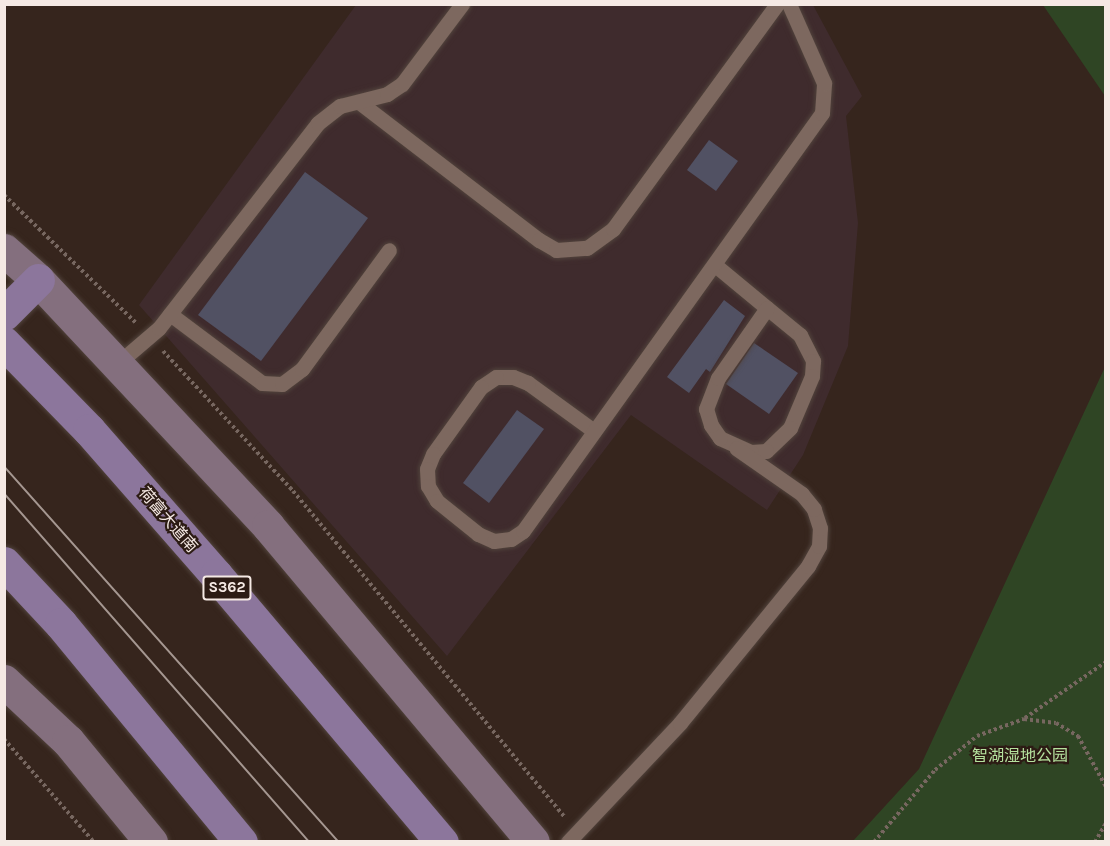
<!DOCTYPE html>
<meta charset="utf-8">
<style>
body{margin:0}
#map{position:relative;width:1110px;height:846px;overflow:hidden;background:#36251d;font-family:Karla,"Noto Sans SC",sans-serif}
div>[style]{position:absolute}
.industrial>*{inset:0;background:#3f2b2d}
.green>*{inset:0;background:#2f4524}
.building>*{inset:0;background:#515163}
.path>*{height:4px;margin-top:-2px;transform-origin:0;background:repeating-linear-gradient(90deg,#776760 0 3px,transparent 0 6px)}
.roads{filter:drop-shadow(0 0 2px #51433c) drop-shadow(0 0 2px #51433c)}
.lane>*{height:15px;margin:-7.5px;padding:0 7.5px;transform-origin:7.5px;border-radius:7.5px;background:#7d685f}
.secondary>*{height:33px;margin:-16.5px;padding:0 16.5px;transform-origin:16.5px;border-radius:16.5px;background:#846f7e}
.primary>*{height:33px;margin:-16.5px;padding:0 16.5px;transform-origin:16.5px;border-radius:16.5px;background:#8c769c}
.tram>*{height:1.5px;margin:-0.75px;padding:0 0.75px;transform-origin:0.75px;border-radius:0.75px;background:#a59791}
span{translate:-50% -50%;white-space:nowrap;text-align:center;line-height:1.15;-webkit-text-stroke:4.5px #2c1b14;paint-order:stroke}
.shield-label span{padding:2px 4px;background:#2c1b14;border:2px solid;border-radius:4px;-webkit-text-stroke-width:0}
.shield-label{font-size:15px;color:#f5e9e4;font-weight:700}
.street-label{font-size:16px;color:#f5e9e4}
.park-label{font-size:16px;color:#b5e29e}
.frame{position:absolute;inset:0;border:6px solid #f5e9e4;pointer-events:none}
</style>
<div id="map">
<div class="industrial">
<i style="clip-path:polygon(356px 5px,813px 5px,862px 96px,846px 116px,858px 223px,848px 346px,803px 455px,767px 510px,631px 415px,447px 656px,139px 305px)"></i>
</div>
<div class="green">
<i style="clip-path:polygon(1043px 5px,1105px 5px,1105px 96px)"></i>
<i style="clip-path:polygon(1105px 367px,1105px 841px,853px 841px,919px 769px)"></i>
</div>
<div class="building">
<i style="clip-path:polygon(709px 140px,738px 161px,716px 191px,687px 170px)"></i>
<i style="clip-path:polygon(305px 172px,368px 218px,261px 361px,198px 315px)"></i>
<i style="clip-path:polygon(724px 300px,745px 316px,710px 372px,706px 369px,689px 393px,667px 377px)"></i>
<i style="clip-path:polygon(754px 343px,798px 373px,769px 414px,726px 384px)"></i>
<i style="clip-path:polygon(517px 410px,544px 429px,489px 503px,463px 483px)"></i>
</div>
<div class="path">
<i style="left:4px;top:195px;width:185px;rotate:44.1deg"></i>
<i style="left:163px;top:351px;width:191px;rotate:47.1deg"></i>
<i style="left:293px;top:491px;width:425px;rotate:50.2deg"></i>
<i style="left:1025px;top:718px;width:98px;rotate:-34.7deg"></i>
<i style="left:4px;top:739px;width:137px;rotate:48.9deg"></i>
<i style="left:874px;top:842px;width:94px;rotate:-49.7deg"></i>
<i style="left:935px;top:770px;width:54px;rotate:-39deg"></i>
<i style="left:977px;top:736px;width:50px;rotate:-19.9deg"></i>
<i style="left:1024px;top:719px;width:32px;rotate:7deg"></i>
<i style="left:1056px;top:723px;width:26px;rotate:31deg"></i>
<i style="left:1078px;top:736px;width:58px;rotate:61.2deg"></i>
<i style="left:1095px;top:842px;width:22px;rotate:-60deg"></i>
</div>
<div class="roads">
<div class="lane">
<i style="left:359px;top:102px;width:227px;rotate:37.5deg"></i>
<i style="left:539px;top:240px;width:20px;rotate:30deg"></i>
<i style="left:556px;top:250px;width:31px;rotate:-4deg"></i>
<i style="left:587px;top:248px;width:32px;rotate:-36deg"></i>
<i style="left:613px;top:229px;width:278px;rotate:-53.9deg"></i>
<i style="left:715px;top:265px;width:67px;rotate:39.6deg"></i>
<i style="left:767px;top:308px;width:43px;rotate:39.3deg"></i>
<i style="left:800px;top:335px;width:29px;rotate:63deg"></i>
<i style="left:813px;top:361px;width:15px;rotate:94deg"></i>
<i style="left:812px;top:376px;width:56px;rotate:112.9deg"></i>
<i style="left:790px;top:428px;width:33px;rotate:136deg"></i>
<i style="left:766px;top:451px;width:15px;rotate:176deg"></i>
<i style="left:751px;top:452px;width:34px;rotate:-156deg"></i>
<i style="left:720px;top:438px;width:16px;rotate:-125deg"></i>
<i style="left:711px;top:425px;width:17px;rotate:-107deg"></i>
<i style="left:706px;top:409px;width:33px;rotate:-69deg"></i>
<i style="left:718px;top:378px;width:85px;rotate:-55deg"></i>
<i style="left:170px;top:314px;width:115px;rotate:36.9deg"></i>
<i style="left:262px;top:383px;width:20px;rotate:3deg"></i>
<i style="left:282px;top:384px;width:25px;rotate:-37deg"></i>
<i style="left:302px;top:369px;width:147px;rotate:-53.8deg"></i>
<i style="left:117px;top:364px;width:55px;rotate:-40.6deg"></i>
<i style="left:159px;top:328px;width:259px;rotate:-52.2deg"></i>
<i style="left:318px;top:123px;width:28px;rotate:-38deg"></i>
<i style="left:340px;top:106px;width:49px;rotate:-14.3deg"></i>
<i style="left:387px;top:94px;width:18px;rotate:-34deg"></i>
<i style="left:402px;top:84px;width:100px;rotate:-53.1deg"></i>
<i style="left:594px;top:431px;width:82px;rotate:-144deg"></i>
<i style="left:528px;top:383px;width:16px;rotate:-158deg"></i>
<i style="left:513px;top:377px;width:17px;rotate:180deg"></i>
<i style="left:496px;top:377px;width:18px;rotate:146deg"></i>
<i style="left:481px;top:387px;width:82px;rotate:125.6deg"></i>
<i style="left:433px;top:454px;width:16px;rotate:112deg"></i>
<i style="left:427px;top:469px;width:17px;rotate:87deg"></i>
<i style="left:428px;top:486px;width:17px;rotate:59deg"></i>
<i style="left:437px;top:501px;width:53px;rotate:38.8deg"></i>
<i style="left:478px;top:534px;width:17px;rotate:24deg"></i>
<i style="left:494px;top:541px;width:17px;rotate:-7deg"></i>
<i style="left:511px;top:539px;width:14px;rotate:-34deg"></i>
<i style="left:523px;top:531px;width:514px;rotate:-54.42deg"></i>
<i style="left:822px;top:113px;width:30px;rotate:-86deg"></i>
<i style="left:824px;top:83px;width:86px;rotate:-113.9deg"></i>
<i style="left:568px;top:842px;width:163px;rotate:-46.7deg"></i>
<i style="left:680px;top:723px;width:203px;rotate:-50.8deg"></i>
<i style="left:808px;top:566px;width:23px;rotate:-61deg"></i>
<i style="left:819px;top:546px;width:18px;rotate:-87deg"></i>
<i style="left:820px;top:528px;width:20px;rotate:-108deg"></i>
<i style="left:814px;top:509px;width:19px;rotate:-129deg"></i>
<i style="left:802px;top:494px;width:80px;rotate:-145.1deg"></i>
</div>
<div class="secondary">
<i style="left:4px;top:250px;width:45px;rotate:41.4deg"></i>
<i style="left:38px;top:280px;width:337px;rotate:46.9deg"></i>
<i style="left:268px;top:526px;width:412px;rotate:50deg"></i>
<i style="left:4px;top:681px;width:88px;rotate:43.2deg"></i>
<i style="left:68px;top:741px;width:131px;rotate:50.6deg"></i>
</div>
<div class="primary">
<i style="left:4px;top:314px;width:48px;rotate:-45deg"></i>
<i style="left:4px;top:343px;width:122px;rotate:45.7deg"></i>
<i style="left:89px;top:430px;width:193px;rotate:48.8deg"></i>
<i style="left:216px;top:575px;width:350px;rotate:49.8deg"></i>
<i style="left:4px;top:563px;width:83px;rotate:46.9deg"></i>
<i style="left:61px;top:624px;width:283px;rotate:50.5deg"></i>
</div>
</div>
<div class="tram">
<i style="left:4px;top:466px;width:504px;rotate:48.3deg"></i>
<i style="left:4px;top:493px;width:463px;rotate:48.8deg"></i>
</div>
<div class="shield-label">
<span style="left:227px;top:588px">S362</span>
</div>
<div class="street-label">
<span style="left:168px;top:520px;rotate:49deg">荷富大道南</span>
</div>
<div class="park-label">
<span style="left:1020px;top:756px">智湖湿地公园</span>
</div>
<div class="frame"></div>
</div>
